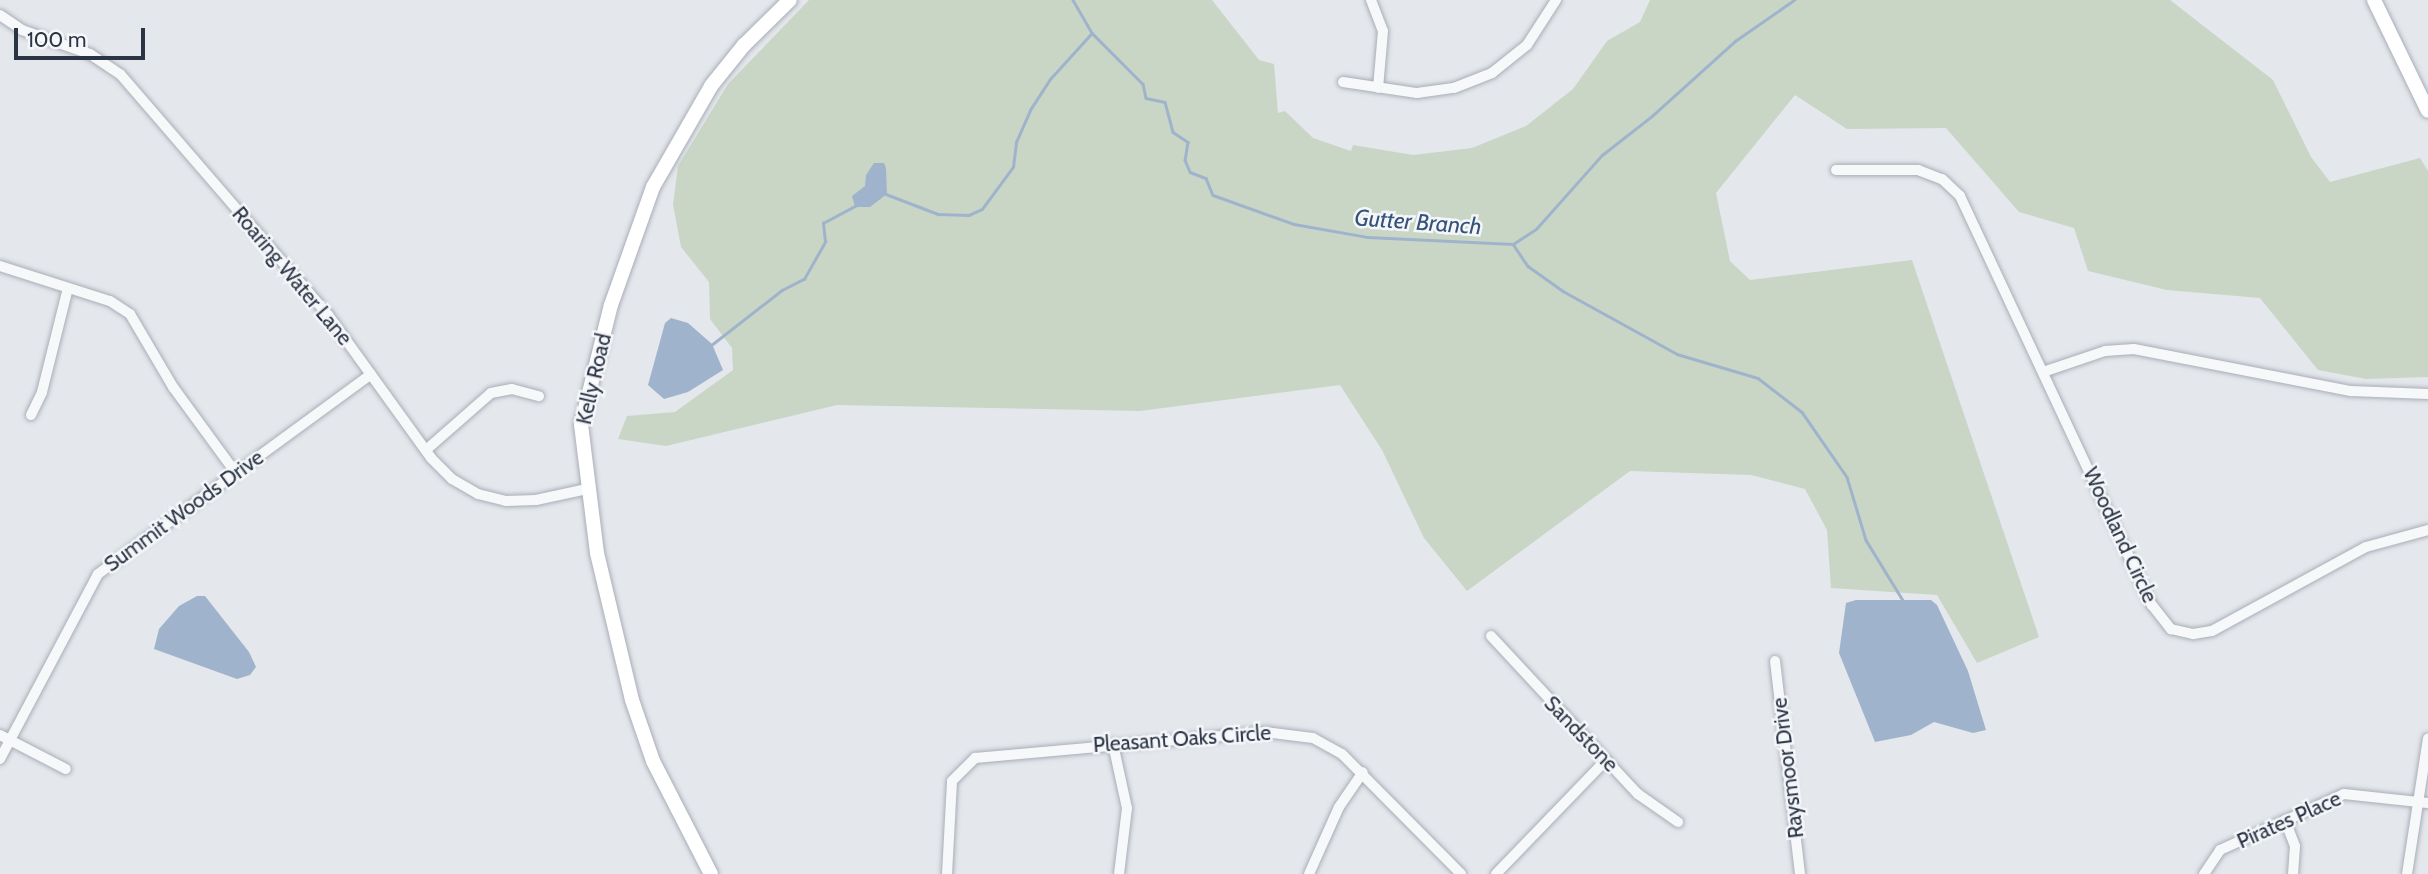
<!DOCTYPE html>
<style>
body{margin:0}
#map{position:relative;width:2428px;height:874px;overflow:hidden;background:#e4e7ec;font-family:Cabin,sans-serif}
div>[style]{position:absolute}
.green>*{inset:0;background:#c9d6c5}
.water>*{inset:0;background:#9fb4cc}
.stream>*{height:2.5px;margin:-1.25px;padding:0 1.25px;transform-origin:1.25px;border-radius:1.25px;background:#9fb4cc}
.roads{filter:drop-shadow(0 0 2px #a9aeb7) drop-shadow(0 0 2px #a9aeb7)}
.street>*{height:10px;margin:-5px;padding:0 5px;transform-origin:5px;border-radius:5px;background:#f7f8fa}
.secondary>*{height:14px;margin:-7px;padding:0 7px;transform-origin:7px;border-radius:7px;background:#fff}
span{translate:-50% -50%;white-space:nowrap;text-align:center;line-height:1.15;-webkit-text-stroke:5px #f4f6f9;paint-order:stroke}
.street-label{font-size:21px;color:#2b3445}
.water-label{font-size:23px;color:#34527a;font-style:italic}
.scale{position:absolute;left:14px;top:28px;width:131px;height:32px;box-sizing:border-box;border:4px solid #2b3445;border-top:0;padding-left:9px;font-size:21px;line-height:24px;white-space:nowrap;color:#2b3445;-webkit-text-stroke:5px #f4f6f9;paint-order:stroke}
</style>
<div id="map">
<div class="green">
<i style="clip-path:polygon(809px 0,1212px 0,1259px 60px,1274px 64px,1278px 113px,1285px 111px,1313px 138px,1351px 151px,1353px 145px,1413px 155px,1472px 148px,1526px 126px,1573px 89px,1607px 41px,1640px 22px,1650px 0,2170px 0,2273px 80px,2311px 157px,2330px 182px,2420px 158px,2428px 171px,2428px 377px,2366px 379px,2318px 370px,2260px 298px,2167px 290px,2088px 271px,2074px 228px,2019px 212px,1946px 128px,1847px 129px,1795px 95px,1716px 193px,1730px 261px,1750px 280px,1912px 260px,2039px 637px,1977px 663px,1937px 595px,1831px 588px,1827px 530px,1805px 489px,1751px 475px,1630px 471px,1467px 591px,1424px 538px,1382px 450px,1340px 385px,1140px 411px,837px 405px,666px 446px,618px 439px,627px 416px,675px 412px,733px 370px,732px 348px,710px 319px,709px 282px,681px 247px,673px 205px,678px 166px,728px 84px)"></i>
</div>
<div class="water">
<i style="clip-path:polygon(874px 163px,884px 163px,886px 168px,887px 194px,870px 207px,855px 207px,852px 196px,865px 186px,866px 175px)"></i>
<i style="clip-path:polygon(671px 318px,688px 323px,712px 344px,723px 370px,688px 392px,664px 399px,648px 385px,665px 323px)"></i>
<i style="clip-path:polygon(197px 596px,205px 596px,249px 652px,256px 667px,250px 675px,237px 679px,154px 649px,159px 629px,179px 606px)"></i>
<i style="clip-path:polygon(1856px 600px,1931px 600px,1937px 605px,1968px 671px,1986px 730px,1973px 733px,1934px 722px,1911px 735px,1875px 742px,1839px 653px,1846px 603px)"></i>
</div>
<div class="stream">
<i style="left:1073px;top:0;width:38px;rotate:60deg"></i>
<i style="left:1092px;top:33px;width:72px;rotate:45deg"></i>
<i style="left:1143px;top:84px;width:14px;rotate:78deg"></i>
<i style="left:1146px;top:98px;width:19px;rotate:12deg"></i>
<i style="left:1165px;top:102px;width:31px;rotate:75deg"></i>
<i style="left:1173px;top:132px;width:18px;rotate:34deg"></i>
<i style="left:1188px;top:142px;width:18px;rotate:99deg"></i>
<i style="left:1185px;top:160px;width:13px;rotate:67deg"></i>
<i style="left:1190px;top:172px;width:17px;rotate:21deg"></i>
<i style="left:1206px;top:178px;width:18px;rotate:68deg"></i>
<i style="left:1213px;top:195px;width:86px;rotate:19.7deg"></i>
<i style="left:1294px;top:224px;width:75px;rotate:10deg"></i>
<i style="left:1368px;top:237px;width:145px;rotate:2.8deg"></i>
<i style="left:1513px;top:244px;width:27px;rotate:-33deg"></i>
<i style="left:1536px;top:229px;width:99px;rotate:-48.3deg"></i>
<i style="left:1602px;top:155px;width:63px;rotate:-38deg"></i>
<i style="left:1652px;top:116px;width:112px;rotate:-42.1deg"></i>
<i style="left:1735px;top:41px;width:72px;rotate:-34.8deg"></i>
<i style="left:886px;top:194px;width:56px;rotate:21deg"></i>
<i style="left:938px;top:214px;width:31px;rotate:2deg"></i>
<i style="left:969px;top:215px;width:14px;rotate:-25deg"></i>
<i style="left:982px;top:209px;width:52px;rotate:-53.6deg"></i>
<i style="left:1013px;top:167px;width:25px;rotate:-83deg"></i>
<i style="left:1016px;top:142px;width:35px;rotate:-66deg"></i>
<i style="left:1030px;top:110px;width:37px;rotate:-57deg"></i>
<i style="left:1050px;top:79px;width:61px;rotate:-47.7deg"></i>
<i style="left:1513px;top:244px;width:27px;rotate:56deg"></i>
<i style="left:1528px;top:266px;width:43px;rotate:35.5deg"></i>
<i style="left:1563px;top:291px;width:130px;rotate:28.9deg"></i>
<i style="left:1677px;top:354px;width:84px;rotate:16.5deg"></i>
<i style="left:1758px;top:378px;width:56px;rotate:37.7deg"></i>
<i style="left:1802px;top:412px;width:79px;rotate:55.3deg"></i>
<i style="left:1847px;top:477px;width:66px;rotate:73.2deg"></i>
<i style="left:1866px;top:540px;width:73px;rotate:58.5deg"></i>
<i style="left:710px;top:346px;width:91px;rotate:-37.9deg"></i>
<i style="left:782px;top:290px;width:25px;rotate:-27deg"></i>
<i style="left:804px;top:279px;width:43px;rotate:-60.4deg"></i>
<i style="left:825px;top:242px;width:19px;rotate:-96deg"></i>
<i style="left:823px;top:223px;width:38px;rotate:-28deg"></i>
</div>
<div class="roads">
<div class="street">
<i style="left:1371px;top:0;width:33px;rotate:69deg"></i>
<i style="left:1383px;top:31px;width:57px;rotate:95deg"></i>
<i style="left:0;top:15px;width:27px;rotate:34deg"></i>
<i style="left:22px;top:30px;width:72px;rotate:19.4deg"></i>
<i style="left:90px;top:54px;width:37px;rotate:34deg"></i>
<i style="left:121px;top:75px;width:317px;rotate:49.2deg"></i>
<i style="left:328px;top:315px;width:176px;rotate:54.2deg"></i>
<i style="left:431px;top:458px;width:30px;rotate:45deg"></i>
<i style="left:452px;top:479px;width:30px;rotate:30deg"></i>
<i style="left:478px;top:494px;width:29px;rotate:14deg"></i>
<i style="left:506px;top:501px;width:30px;rotate:-2deg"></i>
<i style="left:536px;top:500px;width:52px;rotate:-12.2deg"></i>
<i style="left:1343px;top:82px;width:75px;rotate:8.5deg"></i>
<i style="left:1417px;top:93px;width:37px;rotate:-8deg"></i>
<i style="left:1454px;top:88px;width:41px;rotate:-21.5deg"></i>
<i style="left:1492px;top:73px;width:45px;rotate:-38.7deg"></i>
<i style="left:1527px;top:45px;width:54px;rotate:-57.2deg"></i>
<i style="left:1836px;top:170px;width:82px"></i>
<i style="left:1918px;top:170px;width:26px;rotate:21deg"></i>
<i style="left:1942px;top:179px;width:25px;rotate:43deg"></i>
<i style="left:1960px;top:196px;width:452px;rotate:64.9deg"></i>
<i style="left:2152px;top:605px;width:31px;rotate:52deg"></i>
<i style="left:2171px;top:629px;width:23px;rotate:13deg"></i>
<i style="left:2193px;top:634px;width:19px;rotate:-9deg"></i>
<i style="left:2212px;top:631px;width:175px;rotate:-28.6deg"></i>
<i style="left:2366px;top:547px;width:64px;rotate:-15.3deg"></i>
<i style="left:0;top:266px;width:115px;rotate:17.7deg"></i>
<i style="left:110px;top:301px;width:24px;rotate:33deg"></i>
<i style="left:130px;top:314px;width:85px;rotate:59.5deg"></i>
<i style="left:173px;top:387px;width:107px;rotate:53.8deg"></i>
<i style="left:2046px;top:371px;width:62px;rotate:-18.7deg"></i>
<i style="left:2105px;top:351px;width:29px;rotate:-4deg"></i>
<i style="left:2134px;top:349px;width:221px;rotate:11deg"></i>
<i style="left:2351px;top:391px;width:77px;rotate:2.2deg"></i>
<i style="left:31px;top:415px;width:25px;rotate:-64deg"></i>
<i style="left:42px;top:392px;width:107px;rotate:-76deg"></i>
<i style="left:426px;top:450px;width:86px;rotate:-41.2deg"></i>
<i style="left:491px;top:393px;width:21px;rotate:-11deg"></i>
<i style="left:512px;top:389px;width:28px;rotate:15deg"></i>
<i style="left:1491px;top:636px;width:216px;rotate:47.1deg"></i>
<i style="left:1638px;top:794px;width:49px;rotate:35deg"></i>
<i style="left:1775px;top:661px;width:214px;rotate:83.3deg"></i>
<i style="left:0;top:735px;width:74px;rotate:27.3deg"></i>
<i style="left:1113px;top:744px;width:66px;rotate:77.7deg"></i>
<i style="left:1127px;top:808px;width:66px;rotate:96.9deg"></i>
<i style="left:0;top:759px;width:209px;rotate:-62.1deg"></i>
<i style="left:98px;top:574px;width:338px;rotate:-36.2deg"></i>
<i style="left:2285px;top:820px;width:28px;rotate:69deg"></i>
<i style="left:2295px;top:846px;width:28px;rotate:94deg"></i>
<i style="left:947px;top:874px;width:93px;rotate:-86.9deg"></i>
<i style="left:952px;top:781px;width:33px;rotate:-45deg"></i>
<i style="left:975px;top:758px;width:291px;rotate:-5.1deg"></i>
<i style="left:1265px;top:732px;width:48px;rotate:7.1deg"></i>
<i style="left:1313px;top:738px;width:33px;rotate:29deg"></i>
<i style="left:1342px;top:754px;width:169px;rotate:45.2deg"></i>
<i style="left:1309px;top:874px;width:73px;rotate:-65.9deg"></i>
<i style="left:1339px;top:807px;width:42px;rotate:-55.6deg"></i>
<i style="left:1496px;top:874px;width:158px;rotate:-46deg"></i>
<i style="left:2204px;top:874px;width:29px;rotate:-56deg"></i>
<i style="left:2220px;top:850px;width:136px;rotate:-24.3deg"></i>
<i style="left:2344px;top:794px;width:84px;rotate:6.1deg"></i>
<i style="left:2407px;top:874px;width:137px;rotate:-81.2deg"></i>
</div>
<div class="secondary">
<i style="left:2374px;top:0;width:123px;rotate:64.1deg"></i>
<i style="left:711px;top:874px;width:127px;rotate:-117.2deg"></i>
<i style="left:653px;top:761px;width:65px;rotate:-109deg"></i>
<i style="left:632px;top:700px;width:151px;rotate:-103.4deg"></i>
<i style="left:597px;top:553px;width:129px;rotate:-97.1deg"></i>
<i style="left:581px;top:425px;width:124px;rotate:-76deg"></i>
<i style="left:611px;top:305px;width:125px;rotate:-70.4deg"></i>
<i style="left:653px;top:187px;width:116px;rotate:-60.1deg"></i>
<i style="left:711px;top:86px;width:53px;rotate:-51.2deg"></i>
<i style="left:744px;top:45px;width:64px;rotate:-44.4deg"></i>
</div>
</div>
<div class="street-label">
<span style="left:292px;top:276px;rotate:50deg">Roaring Water Lane</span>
<span style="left:594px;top:379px;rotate:-77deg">Kelly Road</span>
<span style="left:184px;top:511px;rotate:-36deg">Summit Woods Drive</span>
<span style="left:2120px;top:535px;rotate:65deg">Woodland Circle</span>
<span style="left:1581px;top:734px;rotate:46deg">Sandstone</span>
<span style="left:1182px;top:739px;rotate:-4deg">Pleasant Oaks Circle</span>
<span style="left:1788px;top:768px;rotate:-97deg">Raysmoor Drive</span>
<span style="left:2289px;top:820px;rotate:-24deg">Pirates Place</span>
</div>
<div class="water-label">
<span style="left:1418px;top:222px;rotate:4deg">Gutter Branch</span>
</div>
<div class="scale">100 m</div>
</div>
